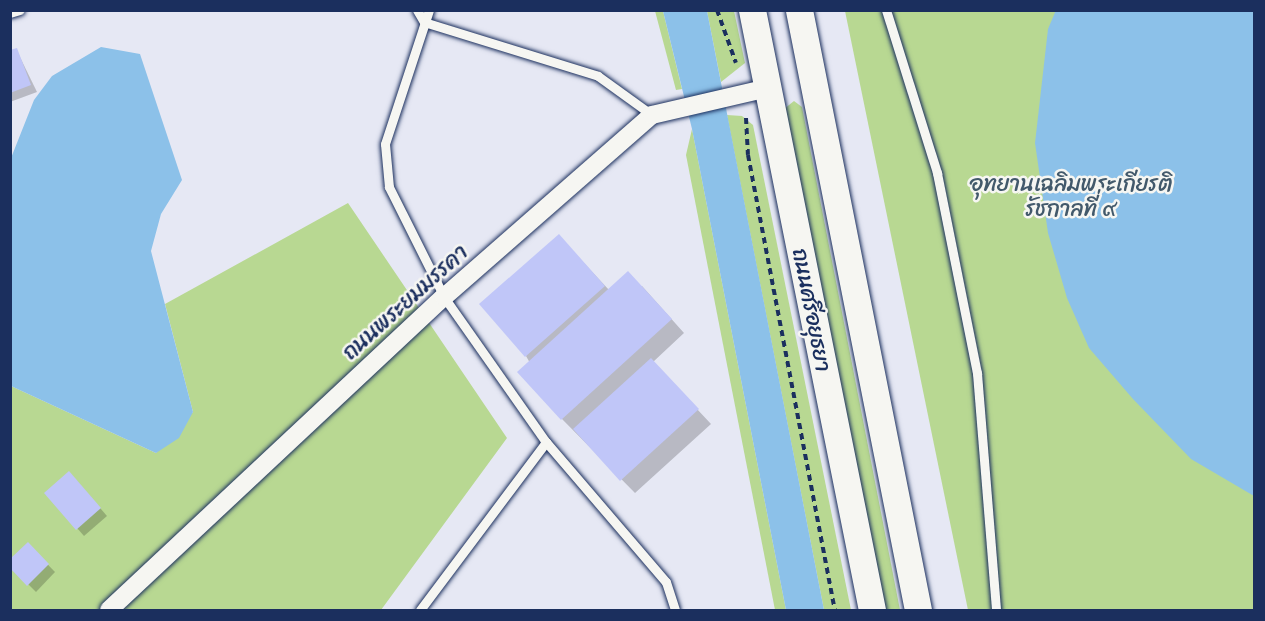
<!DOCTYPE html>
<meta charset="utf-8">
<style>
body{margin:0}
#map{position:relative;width:1265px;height:621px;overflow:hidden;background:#e6e8f4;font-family:Sriracha,"Playpen Sans Thai",sans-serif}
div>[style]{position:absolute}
.green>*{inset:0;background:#b8d892}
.water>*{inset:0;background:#8cc1e9}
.shadow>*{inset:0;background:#0003}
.building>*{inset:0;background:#c0c6f8}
.path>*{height:4px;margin-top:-2px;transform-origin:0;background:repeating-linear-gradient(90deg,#1b2f5e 0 6px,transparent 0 10.5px)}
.roads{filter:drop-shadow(0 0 2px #1b2f5e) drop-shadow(0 0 2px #1b2f5e)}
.lane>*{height:9px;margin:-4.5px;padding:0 4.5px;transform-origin:4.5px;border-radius:4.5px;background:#f6f6f2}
.street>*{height:18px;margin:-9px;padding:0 9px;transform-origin:9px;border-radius:9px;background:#f6f6f2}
.secondary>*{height:27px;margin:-13.5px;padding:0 13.5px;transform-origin:13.5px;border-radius:13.5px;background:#f6f6f2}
span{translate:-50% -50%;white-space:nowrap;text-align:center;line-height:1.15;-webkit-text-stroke:5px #f6f6f2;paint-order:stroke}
.park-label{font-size:22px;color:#42596b}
.street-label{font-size:22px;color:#1b2f5e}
.frame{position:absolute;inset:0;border:12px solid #1b2f5e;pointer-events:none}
</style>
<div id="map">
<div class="green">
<i style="clip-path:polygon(655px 11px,663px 11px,682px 89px,676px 90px)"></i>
<i style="clip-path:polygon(707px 11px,734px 11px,745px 63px,721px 82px)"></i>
<i style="clip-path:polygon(845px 11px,1254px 11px,1254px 610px,968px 610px)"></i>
<i style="clip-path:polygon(794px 101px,802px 107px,900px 610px,882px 610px,784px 109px)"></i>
<i style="clip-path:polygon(727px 115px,742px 116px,753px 125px,851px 610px,824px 610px)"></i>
<i style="clip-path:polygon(692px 129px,786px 610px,775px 610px,686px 155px)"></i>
<i style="clip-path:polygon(348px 203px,507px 438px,381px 610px,11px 610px,11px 386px,156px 453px,193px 412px,165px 304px)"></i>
</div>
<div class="water">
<i style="clip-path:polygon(1056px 10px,1254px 11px,1254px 496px,1191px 459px,1133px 399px,1089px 348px,1067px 298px,1048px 233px,1035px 143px,1048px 29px)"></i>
<i style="clip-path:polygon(663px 11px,707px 11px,824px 610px,786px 610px,692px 129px)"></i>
<i style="clip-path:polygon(101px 47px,140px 54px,182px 180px,161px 214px,151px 251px,193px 412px,179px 438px,156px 453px,11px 386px,11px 158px,34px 100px,52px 76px)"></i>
</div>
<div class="shadow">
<i style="clip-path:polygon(16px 49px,37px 92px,10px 102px,10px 51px)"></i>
<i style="clip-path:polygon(559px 236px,609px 290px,642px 286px,684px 333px,653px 362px,711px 424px,635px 493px,562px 419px,526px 356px)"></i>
<i style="clip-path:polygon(76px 480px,107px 516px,84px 536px,77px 528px)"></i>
<i style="clip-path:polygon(28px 544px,55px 572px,36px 592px,10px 566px)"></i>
</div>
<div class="building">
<i style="clip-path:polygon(17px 48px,31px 85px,10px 93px,10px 50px)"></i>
<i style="clip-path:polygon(559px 234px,605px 286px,525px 357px,479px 304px)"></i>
<i style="clip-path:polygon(628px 271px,672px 319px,561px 420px,517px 372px)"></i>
<i style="clip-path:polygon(651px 358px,699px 409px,620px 481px,573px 429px)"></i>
<i style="clip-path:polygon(69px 471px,101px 508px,76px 530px,44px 493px)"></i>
<i style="clip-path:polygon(28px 542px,49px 564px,27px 586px,10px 568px,10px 559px)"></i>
</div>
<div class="path">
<i style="left:717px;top:10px;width:56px;rotate:70.3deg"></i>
<i style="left:746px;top:118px;width:37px;rotate:87deg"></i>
<i style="left:748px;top:155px;width:463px;rotate:79.2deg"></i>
</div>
<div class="roads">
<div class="lane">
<i style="left:417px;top:10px;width:14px;rotate:60deg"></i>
<i style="left:424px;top:22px;width:182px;rotate:17.2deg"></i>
<i style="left:598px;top:76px;width:67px;rotate:35.8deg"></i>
<i style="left:429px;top:10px;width:141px;rotate:108.2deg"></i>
<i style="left:385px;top:144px;width:43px;rotate:84.7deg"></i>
<i style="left:389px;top:187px;width:123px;rotate:63.4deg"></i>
<i style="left:444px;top:297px;width:177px;rotate:54.9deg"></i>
<i style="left:546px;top:442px;width:184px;rotate:49.4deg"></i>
<i style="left:666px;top:582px;width:29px;rotate:72deg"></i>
<i style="left:886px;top:10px;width:171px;rotate:72.6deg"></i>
<i style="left:937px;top:173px;width:204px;rotate:78.7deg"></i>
<i style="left:977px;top:373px;width:238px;rotate:85.4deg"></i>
<i style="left:10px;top:13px;width:10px;rotate:-17deg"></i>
<i style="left:420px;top:610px;width:210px;rotate:-53.1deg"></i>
</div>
<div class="street">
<i style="left:109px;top:610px;width:458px;rotate:-43.1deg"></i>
<i style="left:444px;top:297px;width:276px;rotate:-41.2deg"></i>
<i style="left:652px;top:115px;width:119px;rotate:-13.1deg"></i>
</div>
<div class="secondary">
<i style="left:752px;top:10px;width:612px;rotate:78.69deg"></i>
<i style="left:799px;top:10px;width:612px;rotate:78.78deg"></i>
</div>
</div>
<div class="park-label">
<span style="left:1071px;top:196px">อุทยานเฉลิมพระเกียรติ<br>รัชกาลที่ ๙</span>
</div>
<div class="street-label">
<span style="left:405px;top:302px;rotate:-42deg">ถนนพระยมมรรคา</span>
<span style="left:812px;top:310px;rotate:79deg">ถนนศรีอยุธยา</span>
</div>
<div class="frame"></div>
</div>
